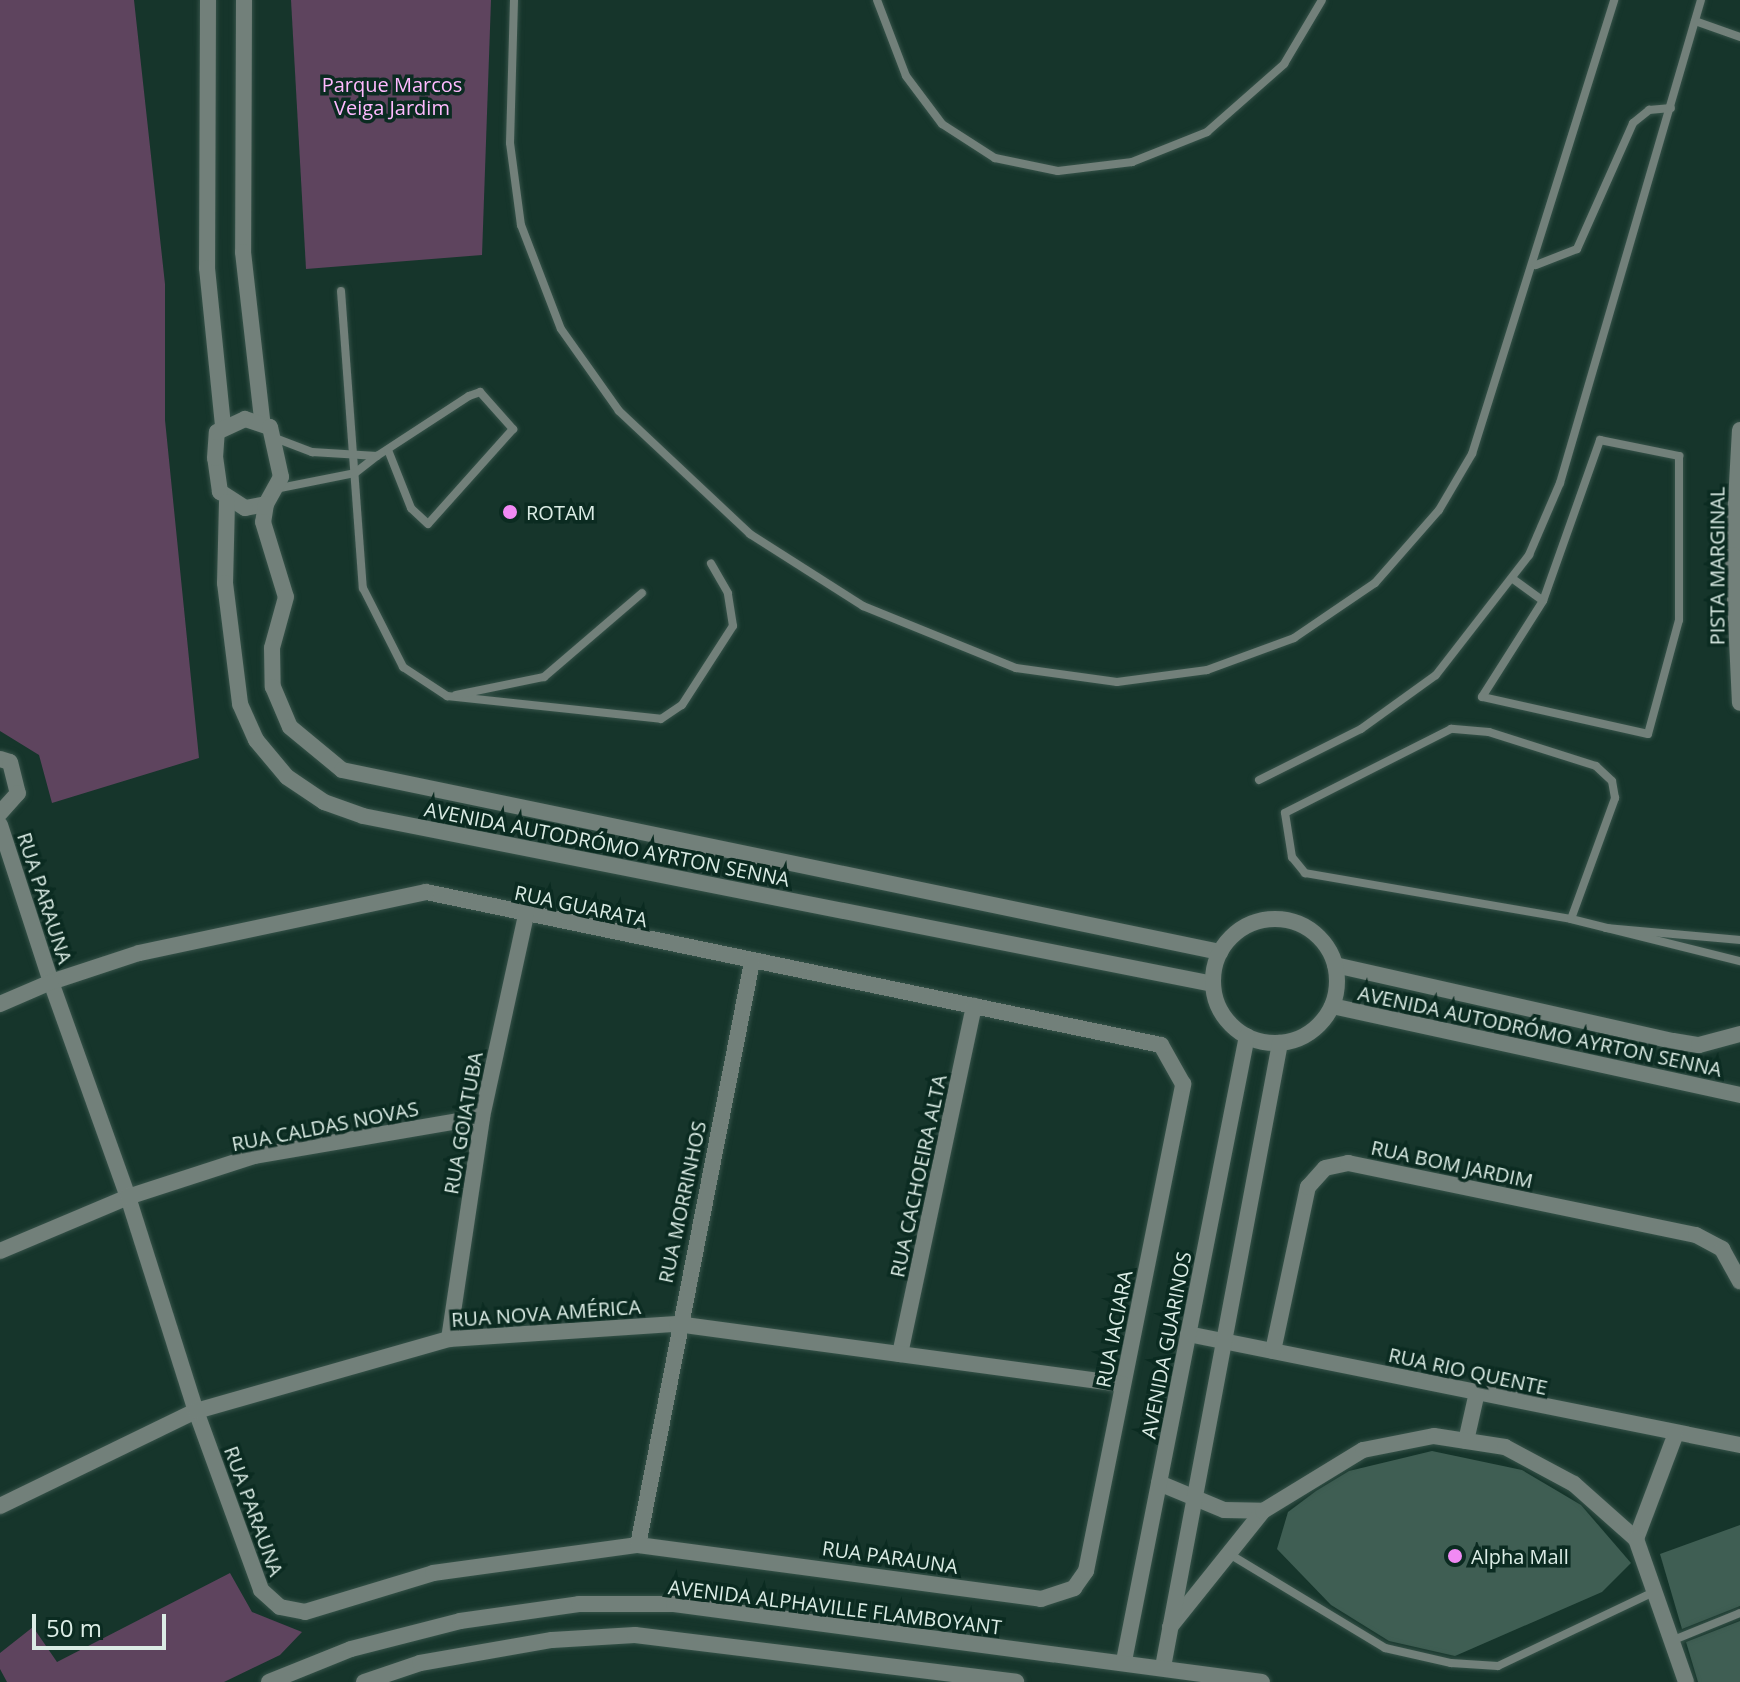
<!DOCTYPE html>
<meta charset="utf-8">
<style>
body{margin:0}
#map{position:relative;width:1740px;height:1682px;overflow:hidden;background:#16352b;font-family:"Open Sans",sans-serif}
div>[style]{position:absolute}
.green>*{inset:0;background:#5e445e}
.building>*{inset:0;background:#3f5e53}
.roads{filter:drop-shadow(0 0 2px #365249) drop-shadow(0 0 2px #365249)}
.service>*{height:8px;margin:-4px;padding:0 4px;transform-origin:4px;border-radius:4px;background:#72807a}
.minor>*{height:16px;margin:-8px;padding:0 8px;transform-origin:8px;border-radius:8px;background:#72807a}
.tertiary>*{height:16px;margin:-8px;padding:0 8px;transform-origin:8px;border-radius:8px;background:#72807a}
.tertiary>.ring{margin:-8px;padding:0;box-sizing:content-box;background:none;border:16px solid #72807a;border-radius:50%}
.dots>*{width:22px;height:22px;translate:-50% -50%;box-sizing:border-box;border:4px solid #0b2b21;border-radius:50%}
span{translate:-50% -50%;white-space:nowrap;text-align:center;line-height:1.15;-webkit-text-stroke:7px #0b2b21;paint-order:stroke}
.park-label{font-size:20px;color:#ffbaff}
.poi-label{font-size:20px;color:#dbece5}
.left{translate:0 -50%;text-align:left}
.street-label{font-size:20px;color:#dbece5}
.scale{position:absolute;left:32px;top:1614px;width:134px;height:36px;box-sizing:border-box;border:4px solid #dbece5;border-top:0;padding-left:10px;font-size:24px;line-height:28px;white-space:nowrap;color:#dbece5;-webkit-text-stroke:6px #0b2b21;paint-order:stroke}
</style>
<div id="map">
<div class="green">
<i style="clip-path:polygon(0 0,134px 0,165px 284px,165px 420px,199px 758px,52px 803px,39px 755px,0 731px)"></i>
<i style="clip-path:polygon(291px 0,491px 0,482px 255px,306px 269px)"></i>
<i style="clip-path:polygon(230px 1573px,252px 1612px,302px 1632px,280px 1655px,224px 1682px,7px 1682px,0 1669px,0 1653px,33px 1627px,57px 1662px)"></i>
</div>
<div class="building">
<i style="clip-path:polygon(1432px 1451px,1522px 1470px,1581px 1505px,1631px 1563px,1602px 1592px,1455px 1656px,1389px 1641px,1331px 1605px,1277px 1549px,1288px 1512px,1316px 1491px,1349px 1471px)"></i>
<i style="clip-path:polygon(1740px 1525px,1740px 1606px,1682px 1629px,1660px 1554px)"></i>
<i style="clip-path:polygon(1740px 1621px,1740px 1682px,1698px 1682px,1686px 1642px)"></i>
</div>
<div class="roads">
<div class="service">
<i style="left:514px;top:0;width:143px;rotate:91.6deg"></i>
<i style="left:510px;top:143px;width:83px;rotate:82.4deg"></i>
<i style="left:521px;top:225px;width:111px;rotate:69deg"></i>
<i style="left:561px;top:329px;width:100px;rotate:54.7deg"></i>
<i style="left:619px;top:411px;width:180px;rotate:43.2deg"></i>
<i style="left:750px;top:534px;width:134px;rotate:32.5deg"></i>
<i style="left:863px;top:606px;width:165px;rotate:22.1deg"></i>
<i style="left:1016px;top:668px;width:102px;rotate:7.9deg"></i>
<i style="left:1117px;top:682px;width:91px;rotate:-7.6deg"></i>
<i style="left:1207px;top:670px;width:93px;rotate:-20.2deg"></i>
<i style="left:1294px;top:638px;width:98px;rotate:-34.2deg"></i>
<i style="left:1375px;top:583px;width:97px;rotate:-48.8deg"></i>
<i style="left:1439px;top:510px;width:65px;rotate:-59.5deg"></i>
<i style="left:1472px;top:454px;width:476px;rotate:-72.6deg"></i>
<i style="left:877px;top:0;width:81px;rotate:69.1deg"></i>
<i style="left:906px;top:76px;width:60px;rotate:53.1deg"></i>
<i style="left:942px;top:124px;width:63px;rotate:32.7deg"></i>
<i style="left:995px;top:158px;width:64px;rotate:11.7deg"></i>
<i style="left:1058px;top:171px;width:75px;rotate:-6.9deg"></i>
<i style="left:1132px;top:162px;width:81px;rotate:-21.8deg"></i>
<i style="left:1207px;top:132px;width:103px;rotate:-41.4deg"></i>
<i style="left:1284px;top:64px;width:74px;rotate:-59.3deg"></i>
<i style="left:1695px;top:21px;width:48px;rotate:19.6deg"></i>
<i style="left:1536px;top:265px;width:44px;rotate:-21.3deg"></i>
<i style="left:1577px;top:249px;width:138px;rotate:-66deg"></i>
<i style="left:1633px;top:123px;width:21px;rotate:-39deg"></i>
<i style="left:1649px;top:110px;width:22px;rotate:-5deg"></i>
<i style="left:341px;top:291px;width:298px;rotate:85.8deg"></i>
<i style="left:363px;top:588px;width:89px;rotate:63.1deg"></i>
<i style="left:403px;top:667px;width:53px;rotate:33.4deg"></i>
<i style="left:447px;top:696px;width:215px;rotate:6.1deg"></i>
<i style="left:661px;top:719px;width:25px;rotate:-34deg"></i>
<i style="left:682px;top:705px;width:94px;rotate:-57.2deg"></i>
<i style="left:733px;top:626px;width:33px;rotate:-99deg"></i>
<i style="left:728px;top:593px;width:34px;rotate:-120deg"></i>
<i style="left:275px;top:438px;width:40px;rotate:21deg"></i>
<i style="left:312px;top:452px;width:65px;rotate:3.5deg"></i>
<i style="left:1600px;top:440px;width:81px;rotate:11.4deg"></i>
<i style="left:1679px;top:456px;width:164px;rotate:90deg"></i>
<i style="left:1679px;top:620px;width:118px;rotate:105.2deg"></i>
<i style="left:1648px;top:734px;width:170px;rotate:-167.4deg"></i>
<i style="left:1482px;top:697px;width:114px;rotate:-57.6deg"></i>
<i style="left:1543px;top:601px;width:171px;rotate:-70.5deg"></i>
<i style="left:280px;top:488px;width:76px;rotate:-11.3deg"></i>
<i style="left:355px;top:473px;width:28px;rotate:-38deg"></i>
<i style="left:377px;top:456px;width:110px;rotate:-33.1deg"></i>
<i style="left:469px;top:396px;width:12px;rotate:-20deg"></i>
<i style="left:480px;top:392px;width:50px;rotate:48.3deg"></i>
<i style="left:513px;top:429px;width:127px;rotate:131.8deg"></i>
<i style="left:428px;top:524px;width:23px;rotate:-137deg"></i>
<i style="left:411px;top:508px;width:62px;rotate:-111.6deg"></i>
<i style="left:1513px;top:579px;width:37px;rotate:36deg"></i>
<i style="left:456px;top:695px;width:90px;rotate:-11.6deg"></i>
<i style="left:544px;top:677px;width:129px;rotate:-40.6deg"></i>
<i style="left:1259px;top:780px;width:114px;rotate:-26.6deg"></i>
<i style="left:1361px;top:729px;width:92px;rotate:-35.8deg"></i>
<i style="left:1436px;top:675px;width:152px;rotate:-52.2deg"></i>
<i style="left:1529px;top:555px;width:78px;rotate:-66.7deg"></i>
<i style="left:1560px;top:483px;width:503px;rotate:-73.73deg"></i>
<i style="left:1571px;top:919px;width:129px;rotate:-70deg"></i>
<i style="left:1615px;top:798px;width:17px;rotate:-100deg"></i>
<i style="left:1612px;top:781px;width:22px;rotate:-137deg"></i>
<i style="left:1596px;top:766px;width:112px;rotate:-162.4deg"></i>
<i style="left:1489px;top:732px;width:38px;rotate:-175deg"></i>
<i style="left:1451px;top:729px;width:186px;rotate:153.2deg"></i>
<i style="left:1285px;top:813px;width:45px;rotate:81deg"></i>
<i style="left:1292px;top:857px;width:21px;rotate:51deg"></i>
<i style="left:1305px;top:873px;width:270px;rotate:9.8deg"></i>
<i style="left:1571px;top:919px;width:174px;rotate:14deg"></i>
<i style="left:1606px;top:928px;width:135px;rotate:5.1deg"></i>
<i style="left:1231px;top:1555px;width:180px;rotate:31.1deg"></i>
<i style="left:1385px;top:1648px;width:68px;rotate:12.8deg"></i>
<i style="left:1451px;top:1663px;width:47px;rotate:3.7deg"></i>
<i style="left:1498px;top:1666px;width:175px;rotate:-25.4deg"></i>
<i style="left:1676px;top:1639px;width:69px;rotate:-22.1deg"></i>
</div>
<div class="minor">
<i style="left:0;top:759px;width:10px;rotate:17deg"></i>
<i style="left:10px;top:762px;width:32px;rotate:76deg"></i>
<i style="left:18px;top:793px;width:27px;rotate:132deg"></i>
<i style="left:0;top:825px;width:165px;rotate:72deg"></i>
<i style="left:51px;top:982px;width:228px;rotate:70.3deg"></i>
<i style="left:128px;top:1197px;width:225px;rotate:72.4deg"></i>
<i style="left:196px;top:1411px;width:190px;rotate:70deg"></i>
<i style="left:261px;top:1590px;width:25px;rotate:42deg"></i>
<i style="left:280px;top:1607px;width:25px;rotate:11deg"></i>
<i style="left:305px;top:1612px;width:134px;rotate:-16.9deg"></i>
<i style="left:433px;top:1573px;width:207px;rotate:-7.8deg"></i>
<i style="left:638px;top:1545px;width:407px;rotate:7.6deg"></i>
<i style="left:1041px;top:1599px;width:35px;rotate:-18deg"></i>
<i style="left:1074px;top:1588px;width:21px;rotate:-55deg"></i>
<i style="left:1086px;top:1571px;width:497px;rotate:-78.7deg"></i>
<i style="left:1183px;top:1084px;width:45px;rotate:-119.4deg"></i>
<i style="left:1161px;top:1045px;width:751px;rotate:-168.24deg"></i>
<i style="left:426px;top:892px;width:293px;rotate:168deg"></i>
<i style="left:139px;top:953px;width:93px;rotate:161.8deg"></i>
<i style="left:51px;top:982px;width:56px;rotate:156.7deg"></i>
<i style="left:1335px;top:965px;width:346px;rotate:12.7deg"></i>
<i style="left:1673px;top:1041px;width:26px;rotate:9deg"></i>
<i style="left:1699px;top:1045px;width:42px;rotate:-15deg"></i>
<i style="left:1332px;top:1006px;width:418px;rotate:12.3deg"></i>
<i style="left:0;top:1251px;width:139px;rotate:-22.9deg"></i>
<i style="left:128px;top:1197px;width:133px;rotate:-18deg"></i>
<i style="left:254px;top:1156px;width:231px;rotate:-9.7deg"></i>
<i style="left:1188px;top:1334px;width:563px;rotate:11.37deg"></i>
<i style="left:449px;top:1339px;width:224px;rotate:-81.5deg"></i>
<i style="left:482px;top:1117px;width:206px;rotate:-77.7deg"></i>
<i style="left:1273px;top:1351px;width:168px;rotate:-78deg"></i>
<i style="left:1308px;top:1187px;width:25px;rotate:-48deg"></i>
<i style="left:1325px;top:1168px;width:24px;rotate:-12deg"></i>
<i style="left:1348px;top:1163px;width:355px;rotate:11.7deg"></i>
<i style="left:1696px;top:1235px;width:30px;rotate:28deg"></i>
<i style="left:1722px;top:1249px;width:37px;rotate:61deg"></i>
<i style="left:900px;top:1354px;width:356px;rotate:-78deg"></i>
<i style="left:1466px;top:1441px;width:50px;rotate:-77.3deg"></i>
<i style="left:1159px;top:1483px;width:70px;rotate:22.6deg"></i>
<i style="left:1224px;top:1510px;width:39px;rotate:1deg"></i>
<i style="left:0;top:1506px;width:218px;rotate:-25.9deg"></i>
<i style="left:196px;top:1411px;width:263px;rotate:-15.9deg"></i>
<i style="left:449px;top:1339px;width:228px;rotate:-3.8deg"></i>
<i style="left:677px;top:1324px;width:450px;rotate:7.7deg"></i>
<i style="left:1636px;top:1539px;width:110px;rotate:-69.3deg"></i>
<i style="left:638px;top:1545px;width:594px;rotate:-78.94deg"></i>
<i style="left:1170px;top:1627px;width:149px;rotate:-51.3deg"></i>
<i style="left:1263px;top:1511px;width:117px;rotate:-31.4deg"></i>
<i style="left:1363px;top:1450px;width:72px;rotate:-11.2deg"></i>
<i style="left:1434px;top:1436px;width:72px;rotate:8.8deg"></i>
<i style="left:1505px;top:1447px;width:78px;rotate:28.2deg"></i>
<i style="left:1574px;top:1484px;width:83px;rotate:41.6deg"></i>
<i style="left:1636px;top:1539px;width:151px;rotate:70.7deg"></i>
</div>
<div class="tertiary">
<i style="left:208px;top:0;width:268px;rotate:90.2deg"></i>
<i style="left:207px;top:268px;width:159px;rotate:84.2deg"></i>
<i style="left:244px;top:0;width:252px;rotate:90.2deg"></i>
<i style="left:243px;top:252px;width:169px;rotate:83.5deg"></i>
<i style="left:245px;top:419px;width:26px;rotate:18deg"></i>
<i style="left:270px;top:427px;width:51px;rotate:77.6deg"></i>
<i style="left:281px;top:477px;width:31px;rotate:119deg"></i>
<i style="left:266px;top:504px;width:21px;rotate:169deg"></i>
<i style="left:245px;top:508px;width:30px;rotate:-147deg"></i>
<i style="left:220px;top:492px;width:34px;rotate:-98deg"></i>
<i style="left:215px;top:458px;width:26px;rotate:-86deg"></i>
<i style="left:217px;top:432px;width:31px;rotate:-25deg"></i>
<i style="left:1740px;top:430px;width:125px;rotate:93.2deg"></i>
<i style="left:1733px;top:555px;width:148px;rotate:87.3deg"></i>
<i style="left:227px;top:502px;width:81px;rotate:91.4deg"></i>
<i style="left:225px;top:583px;width:122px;rotate:82.9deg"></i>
<i style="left:240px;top:704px;width:39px;rotate:66deg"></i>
<i style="left:256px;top:740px;width:48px;rotate:50deg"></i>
<i style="left:287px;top:777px;width:45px;rotate:34deg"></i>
<i style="left:324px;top:802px;width:41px;rotate:19.7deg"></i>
<i style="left:363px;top:816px;width:866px;rotate:11.18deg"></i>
<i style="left:266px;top:504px;width:18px;rotate:99deg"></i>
<i style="left:263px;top:522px;width:78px;rotate:73deg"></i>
<i style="left:286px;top:597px;width:53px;rotate:105.4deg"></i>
<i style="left:272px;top:648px;width:39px;rotate:89deg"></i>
<i style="left:273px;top:687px;width:43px;rotate:67deg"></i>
<i style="left:290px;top:727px;width:67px;rotate:39.6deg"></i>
<i style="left:342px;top:770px;width:897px;rotate:11.71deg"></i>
<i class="ring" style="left:1213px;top:919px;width:108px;height:108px"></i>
<i style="left:1124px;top:1661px;width:637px;rotate:-78.87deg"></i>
<i style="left:1163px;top:1667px;width:635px;rotate:-79.38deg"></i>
<i style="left:269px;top:1682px;width:88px;rotate:-21.9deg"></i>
<i style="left:351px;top:1649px;width:113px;rotate:-14.4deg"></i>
<i style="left:460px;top:1621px;width:120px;rotate:-8.1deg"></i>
<i style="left:579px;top:1604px;width:95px"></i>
<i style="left:674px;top:1604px;width:593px;rotate:7.56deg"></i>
<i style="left:364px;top:1682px;width:59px;rotate:-18.7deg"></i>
<i style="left:420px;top:1663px;width:134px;rotate:-9.9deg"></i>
<i style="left:552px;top:1640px;width:83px;rotate:-3.4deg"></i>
<i style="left:635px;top:1635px;width:384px;rotate:7deg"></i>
</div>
</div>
<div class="dots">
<i style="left:510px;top:512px;background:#f18af4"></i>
<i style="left:1455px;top:1556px;background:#f18af4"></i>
</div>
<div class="park-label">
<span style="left:392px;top:96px">Parque Marcos<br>Veiga Jardim</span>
</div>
<div class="poi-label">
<span class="left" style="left:526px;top:512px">ROTAM</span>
<span class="left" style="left:1471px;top:1556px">Alpha Mall</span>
</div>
<div class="street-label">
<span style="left:1717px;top:566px;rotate:-90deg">PISTA MARGINAL</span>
<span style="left:607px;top:844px;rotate:11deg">AVENIDA AUTODRÓMO AYRTON SENNA</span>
<span style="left:45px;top:898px;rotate:72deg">RUA PARAUNA</span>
<span style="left:581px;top:906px;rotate:12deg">RUA GUARATA</span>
<span style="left:1540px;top:1031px;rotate:12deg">AVENIDA AUTODRÓMO AYRTON SENNA</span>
<span style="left:463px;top:1123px;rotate:-80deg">RUA GOIATUBA</span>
<span style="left:325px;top:1126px;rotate:-11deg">RUA CALDAS NOVAS</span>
<span style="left:1452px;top:1164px;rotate:12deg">RUA BOM JARDIM</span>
<span style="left:918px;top:1176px;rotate:-78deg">RUA CACHOEIRA ALTA</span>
<span style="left:682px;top:1202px;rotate:-78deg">RUA MORRINHOS</span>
<span style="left:546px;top:1313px;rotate:-4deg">RUA NOVA AMÉRICA</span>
<span style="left:1114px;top:1329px;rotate:-79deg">RUA IACIARA</span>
<span style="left:1166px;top:1345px;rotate:-79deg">AVENIDA GUARINOS</span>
<span style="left:1468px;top:1371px;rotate:12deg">RUA RIO QUENTE</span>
<span style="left:254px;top:1511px;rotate:70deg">RUA PARAUNA</span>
<span style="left:890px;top:1557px;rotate:8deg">RUA PARAUNA</span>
<span style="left:835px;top:1607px;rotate:7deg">AVENIDA ALPHAVILLE FLAMBOYANT</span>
</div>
<div class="scale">50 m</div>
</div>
